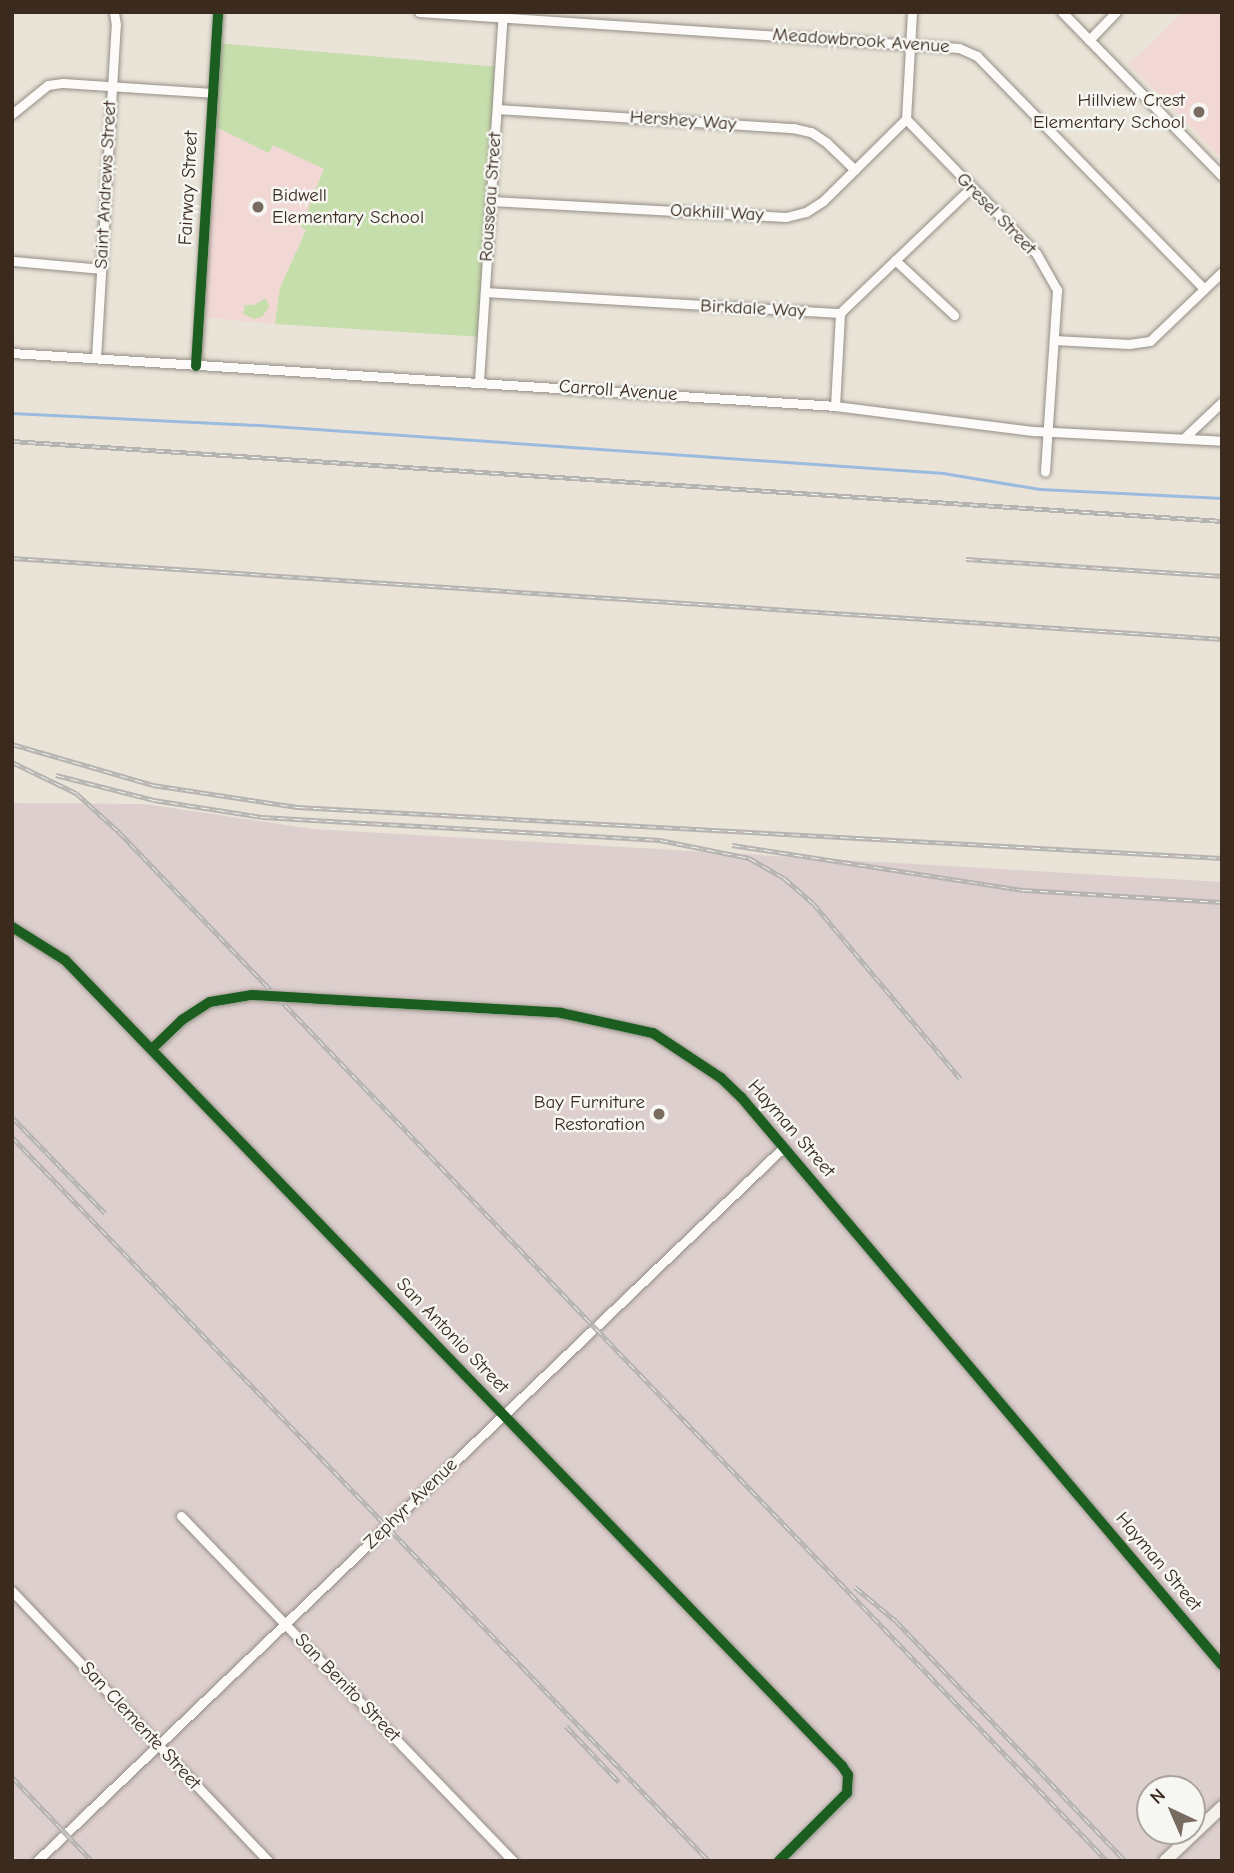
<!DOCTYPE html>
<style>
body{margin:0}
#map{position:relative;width:1234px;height:1873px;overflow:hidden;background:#eae4d8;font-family:"Comic Neue",sans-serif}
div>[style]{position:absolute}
.built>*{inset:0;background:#f1d8d5}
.industrial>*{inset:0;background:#ddcfce}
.green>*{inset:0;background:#c6deab}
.stream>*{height:2.5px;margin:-1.25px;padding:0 1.25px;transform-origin:1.25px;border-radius:1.25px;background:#9abadf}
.roads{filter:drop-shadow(0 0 2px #948e86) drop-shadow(0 0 2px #948e86)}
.street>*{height:9px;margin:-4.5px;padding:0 4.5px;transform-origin:4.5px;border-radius:4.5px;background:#fcfbf9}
.secondary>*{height:12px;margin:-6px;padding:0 6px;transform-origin:6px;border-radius:6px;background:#f4f1eb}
.rail>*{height:5px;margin-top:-2.5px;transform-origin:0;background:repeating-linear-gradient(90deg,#f6f6f2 0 8px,#b6b4b0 0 16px);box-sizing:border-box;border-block:2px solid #b6b4b0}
.cycleway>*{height:10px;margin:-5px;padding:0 5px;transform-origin:5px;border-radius:5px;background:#1b5e20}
.dots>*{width:19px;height:19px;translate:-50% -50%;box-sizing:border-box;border:4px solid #f6f6f2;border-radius:50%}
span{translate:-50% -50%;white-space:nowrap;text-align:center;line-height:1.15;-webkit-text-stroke:5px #f6f6f2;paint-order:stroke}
.street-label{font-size:19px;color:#3b2a1e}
.poi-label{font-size:19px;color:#3b2a1e}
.right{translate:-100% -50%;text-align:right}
.left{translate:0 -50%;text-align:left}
.frame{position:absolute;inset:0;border:14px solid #3b2a1e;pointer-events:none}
.north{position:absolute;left:1136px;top:1775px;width:70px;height:70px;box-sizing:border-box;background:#f6f6f2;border:2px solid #aba49d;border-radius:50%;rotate:316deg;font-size:19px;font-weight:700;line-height:28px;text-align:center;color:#3b2a1e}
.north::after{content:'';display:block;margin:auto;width:24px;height:32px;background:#786b5f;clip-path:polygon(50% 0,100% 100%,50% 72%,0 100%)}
</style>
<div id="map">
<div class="built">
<i style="clip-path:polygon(1183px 12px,1222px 12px,1222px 159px,1129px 64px)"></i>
<i style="clip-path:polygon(210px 124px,269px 152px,273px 145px,325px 168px,301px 227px,306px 229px,280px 288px,275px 324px,199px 317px)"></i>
</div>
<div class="industrial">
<i style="clip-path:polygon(evenodd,12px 803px,145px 804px,313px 829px,1222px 882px,1222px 1861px,12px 1861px,12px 803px,1150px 1789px,1192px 1789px,1192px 1831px,1150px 1831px,1150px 1789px)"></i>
</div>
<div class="green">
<i style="clip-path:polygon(216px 43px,500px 67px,482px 337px,275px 324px,280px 288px,306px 230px,301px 227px,324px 169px,273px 145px,269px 153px,210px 124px)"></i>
<i style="clip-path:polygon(266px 298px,269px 307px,262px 317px,254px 319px,243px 314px,245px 305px,254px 305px)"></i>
</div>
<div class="stream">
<i style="left:12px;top:413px;width:247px;rotate:2.8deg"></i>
<i style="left:259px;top:425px;width:686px;rotate:4.01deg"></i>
<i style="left:943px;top:473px;width:98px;rotate:9.4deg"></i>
<i style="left:1040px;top:489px;width:182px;rotate:2.8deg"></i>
</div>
<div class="roads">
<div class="street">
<i style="left:419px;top:12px;width:541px;rotate:3.81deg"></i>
<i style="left:959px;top:48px;width:20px;rotate:24deg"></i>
<i style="left:977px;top:56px;width:325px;rotate:45.7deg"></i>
<i style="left:912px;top:12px;width:107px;rotate:93.2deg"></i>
<i style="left:906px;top:119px;width:187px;rotate:45.9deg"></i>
<i style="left:1036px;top:253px;width:43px;rotate:60.4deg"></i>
<i style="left:1057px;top:290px;width:182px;rotate:93.8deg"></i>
<i style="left:1062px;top:12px;width:229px;rotate:45.7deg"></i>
<i style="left:1089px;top:40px;width:39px;rotate:-46deg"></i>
<i style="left:497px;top:109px;width:297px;rotate:3.7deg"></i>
<i style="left:793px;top:128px;width:18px;rotate:13deg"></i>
<i style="left:811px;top:132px;width:18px;rotate:34deg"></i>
<i style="left:826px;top:142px;width:40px;rotate:44deg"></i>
<i style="left:12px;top:114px;width:46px;rotate:-38.9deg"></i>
<i style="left:48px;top:85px;width:15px;rotate:-8deg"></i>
<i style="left:63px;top:83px;width:149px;rotate:3.8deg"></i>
<i style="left:491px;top:201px;width:295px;rotate:3.1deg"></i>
<i style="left:786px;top:217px;width:21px;rotate:-14deg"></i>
<i style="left:806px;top:212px;width:20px;rotate:-33deg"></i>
<i style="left:823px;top:201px;width:117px;rotate:-44.7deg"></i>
<i style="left:895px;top:260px;width:81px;rotate:43deg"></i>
<i style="left:12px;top:261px;width:89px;rotate:5.1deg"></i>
<i style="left:485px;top:292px;width:356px;rotate:3.4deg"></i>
<i style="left:840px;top:313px;width:181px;rotate:-43.7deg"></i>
<i style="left:1054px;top:340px;width:75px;rotate:3.1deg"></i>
<i style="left:1129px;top:344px;width:21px;rotate:-8deg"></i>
<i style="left:1150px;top:341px;width:100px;rotate:-43.8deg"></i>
<i style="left:12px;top:353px;width:825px;rotate:3.68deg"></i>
<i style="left:835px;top:406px;width:201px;rotate:7.2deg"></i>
<i style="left:1034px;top:431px;width:188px;rotate:3deg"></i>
<i style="left:96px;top:358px;width:334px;rotate:-86.6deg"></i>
<i style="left:116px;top:25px;width:13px;rotate:-99deg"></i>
<i style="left:196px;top:366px;width:355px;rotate:-86.4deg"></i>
<i style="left:479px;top:381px;width:369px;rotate:-86.3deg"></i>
<i style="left:835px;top:406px;width:93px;rotate:-86.9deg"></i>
<i style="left:1184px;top:438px;width:52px;rotate:-43.5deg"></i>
<i style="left:12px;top:927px;width:62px;rotate:31.9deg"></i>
<i style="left:65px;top:960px;width:1120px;rotate:46.05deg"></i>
<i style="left:842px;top:1766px;width:11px;rotate:56deg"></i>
<i style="left:848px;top:1775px;width:18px;rotate:93deg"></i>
<i style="left:847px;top:1793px;width:96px;rotate:135deg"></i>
<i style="left:152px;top:1049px;width:42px;rotate:-44deg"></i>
<i style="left:182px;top:1020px;width:33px;rotate:-33deg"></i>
<i style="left:210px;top:1002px;width:43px;rotate:-9.5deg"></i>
<i style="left:252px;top:995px;width:310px;rotate:3.3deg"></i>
<i style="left:561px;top:1013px;width:94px;rotate:12.3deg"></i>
<i style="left:653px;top:1033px;width:82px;rotate:33.5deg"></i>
<i style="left:721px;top:1078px;width:28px;rotate:44deg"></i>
<i style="left:741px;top:1097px;width:744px;rotate:49.74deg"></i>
<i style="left:181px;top:1516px;width:479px;rotate:46.1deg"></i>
<i style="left:12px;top:1591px;width:372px;rotate:46.5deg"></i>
<i style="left:37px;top:1861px;width:1033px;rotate:-43.71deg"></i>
</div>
<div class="secondary">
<i style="left:1165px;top:1861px;width:79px;rotate:-43.5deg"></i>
</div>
</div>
<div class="rail">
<i style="left:12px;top:441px;width:1213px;rotate:3.78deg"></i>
<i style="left:12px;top:558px;width:1213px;rotate:3.83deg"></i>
<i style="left:966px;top:559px;width:257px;rotate:3.8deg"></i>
<i style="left:12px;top:744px;width:147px;rotate:16.2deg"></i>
<i style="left:153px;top:785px;width:146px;rotate:8.7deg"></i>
<i style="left:297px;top:807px;width:926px;rotate:3.16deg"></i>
<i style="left:12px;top:762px;width:71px;rotate:25.8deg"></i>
<i style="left:76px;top:793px;width:58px;rotate:42.2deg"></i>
<i style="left:119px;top:832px;width:1427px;rotate:46.16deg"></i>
<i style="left:56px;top:775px;width:101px;rotate:14.3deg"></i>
<i style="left:154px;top:800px;width:109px;rotate:8.9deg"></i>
<i style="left:262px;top:817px;width:399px;rotate:3.3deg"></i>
<i style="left:660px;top:840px;width:91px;rotate:11.4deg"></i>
<i style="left:749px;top:858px;width:40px;rotate:29.7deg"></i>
<i style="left:784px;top:878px;width:38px;rotate:41deg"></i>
<i style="left:813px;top:903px;width:229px;rotate:50deg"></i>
<i style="left:732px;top:845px;width:295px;rotate:8.8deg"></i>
<i style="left:1024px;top:890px;width:198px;rotate:3.5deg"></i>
<i style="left:12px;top:1117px;width:134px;rotate:45.9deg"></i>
<i style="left:12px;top:1137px;width:1005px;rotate:46.09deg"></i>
<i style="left:855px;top:1587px;width:53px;rotate:39.7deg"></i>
<i style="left:896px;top:1621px;width:332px;rotate:46.3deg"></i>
<i style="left:566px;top:1726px;width:77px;rotate:46.6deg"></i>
<i style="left:12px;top:1777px;width:116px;rotate:46.4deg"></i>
</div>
<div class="cycleway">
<i style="left:196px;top:366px;width:355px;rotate:-86.4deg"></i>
<i style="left:12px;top:927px;width:62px;rotate:31.9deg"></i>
<i style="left:65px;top:960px;width:1120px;rotate:46.05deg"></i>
<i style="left:842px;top:1766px;width:11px;rotate:56deg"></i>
<i style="left:848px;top:1775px;width:18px;rotate:93deg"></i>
<i style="left:847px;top:1793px;width:96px;rotate:135deg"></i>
<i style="left:152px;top:1049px;width:42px;rotate:-44deg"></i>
<i style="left:182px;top:1020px;width:33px;rotate:-33deg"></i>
<i style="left:210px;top:1002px;width:43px;rotate:-9.5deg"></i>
<i style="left:252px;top:995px;width:310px;rotate:3.3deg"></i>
<i style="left:561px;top:1013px;width:94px;rotate:12.3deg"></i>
<i style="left:653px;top:1033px;width:82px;rotate:33.5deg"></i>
<i style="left:721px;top:1078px;width:28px;rotate:44deg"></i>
<i style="left:741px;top:1097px;width:744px;rotate:49.74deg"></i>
</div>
<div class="dots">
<i style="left:1199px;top:112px;background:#786b5f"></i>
<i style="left:258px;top:207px;background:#786b5f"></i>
<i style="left:659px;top:1114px;background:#786b5f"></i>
</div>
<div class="street-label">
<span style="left:861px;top:41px;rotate:4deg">Meadowbrook Avenue</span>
<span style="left:683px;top:121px;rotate:4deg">Hershey Way</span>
<span style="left:106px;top:185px;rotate:-87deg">Saint Andrews Street</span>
<span style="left:189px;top:188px;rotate:-87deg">Fairway Street</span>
<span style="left:491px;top:197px;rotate:-86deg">Rousseau Street</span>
<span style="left:717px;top:213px;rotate:3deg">Oakhill Way</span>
<span style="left:996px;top:214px;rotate:46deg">Gresel Street</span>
<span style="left:753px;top:309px;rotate:3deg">Birkdale Way</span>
<span style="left:618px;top:391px;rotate:4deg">Carroll Avenue</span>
<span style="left:791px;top:1129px;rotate:49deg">Hayman Street</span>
<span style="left:452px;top:1336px;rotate:46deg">San Antonio Street</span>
<span style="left:411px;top:1504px;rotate:-44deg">Zephyr Avenue</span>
<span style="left:1158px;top:1562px;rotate:50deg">Hayman Street</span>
<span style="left:347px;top:1688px;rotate:46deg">San Benito Street</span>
<span style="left:140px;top:1726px;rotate:47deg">San Clemente Street</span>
</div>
<div class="poi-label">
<span class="right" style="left:1185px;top:112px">Hillview Crest<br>Elementary School</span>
<span class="left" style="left:272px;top:207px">Bidwell<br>Elementary School</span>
<span class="right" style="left:645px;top:1114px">Bay Furniture<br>Restoration</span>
</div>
<div class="frame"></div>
<div class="north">N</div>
</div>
